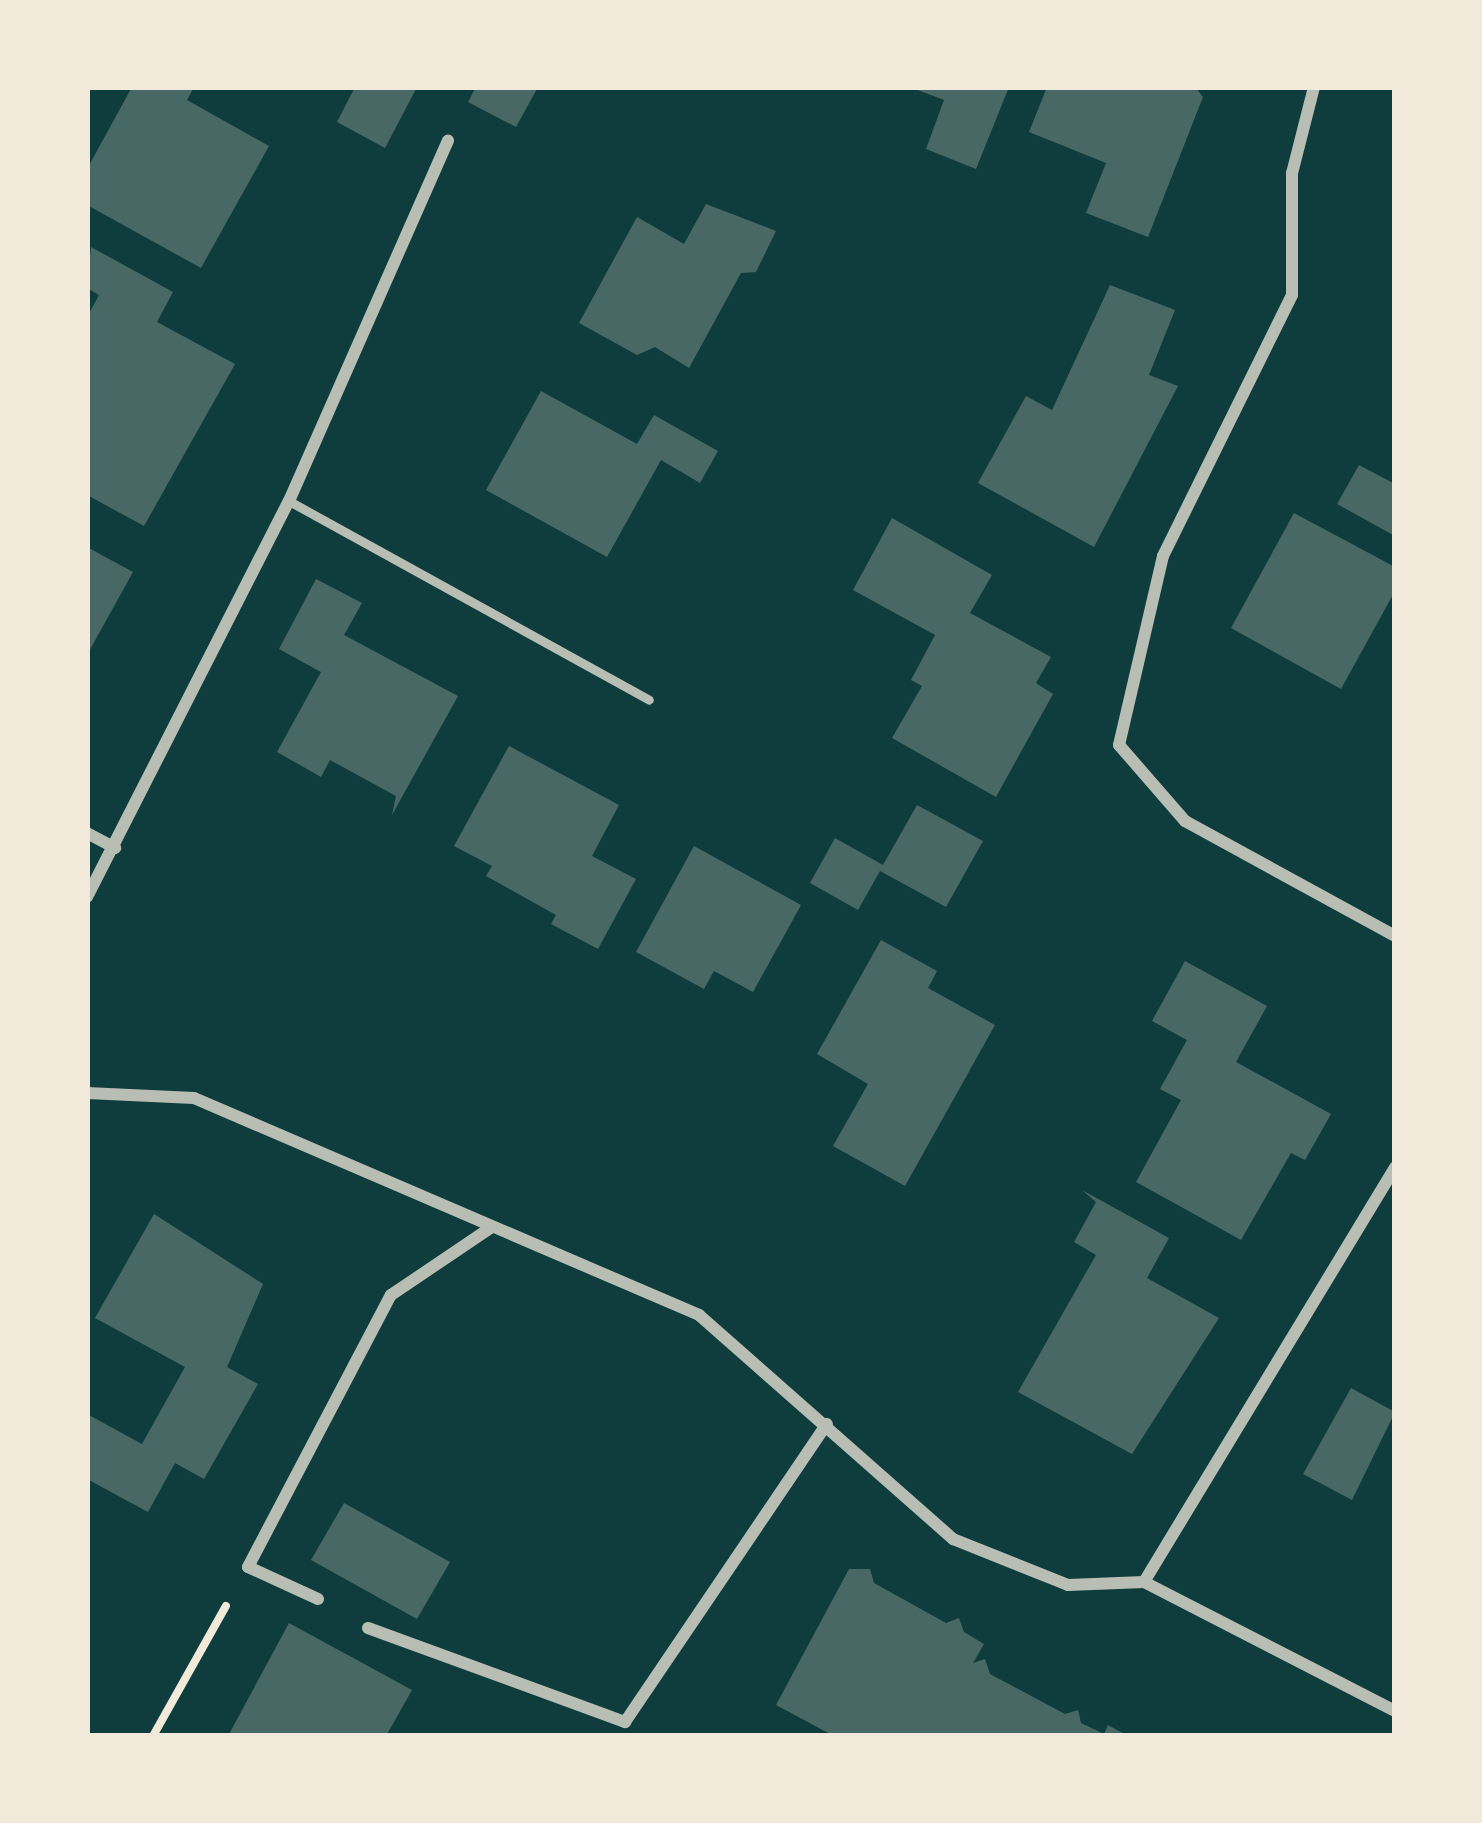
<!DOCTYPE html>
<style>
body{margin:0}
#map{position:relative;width:1482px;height:1823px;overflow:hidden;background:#0f3d3e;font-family:Commissioner,sans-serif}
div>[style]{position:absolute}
.building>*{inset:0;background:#486865}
.path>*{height:8px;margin:-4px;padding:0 4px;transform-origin:4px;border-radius:4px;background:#f1e9da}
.service>*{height:9px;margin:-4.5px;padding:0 4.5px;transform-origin:4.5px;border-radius:4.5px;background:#b8beb3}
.minor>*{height:12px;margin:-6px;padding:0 6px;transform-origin:6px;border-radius:6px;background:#b8beb3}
span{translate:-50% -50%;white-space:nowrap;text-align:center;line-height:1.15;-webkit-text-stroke:12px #f1e9da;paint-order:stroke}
.frame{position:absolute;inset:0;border:90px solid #f1e9da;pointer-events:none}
</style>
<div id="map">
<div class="building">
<i style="clip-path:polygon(132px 87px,194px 87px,187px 100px,269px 146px,201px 268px,87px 205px,87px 169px)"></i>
<i style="clip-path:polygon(355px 87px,417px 87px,385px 148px,337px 122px)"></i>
<i style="clip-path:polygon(476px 87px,538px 87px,516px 127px,468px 102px)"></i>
<i style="clip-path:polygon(910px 87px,1009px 87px,976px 169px,926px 149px,944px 100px)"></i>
<i style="clip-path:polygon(1047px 87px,1195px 87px,1203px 97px,1148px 237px,1086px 213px,1106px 163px,1029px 132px)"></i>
<i style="clip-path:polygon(706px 204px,776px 231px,756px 272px,741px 273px,689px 368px,655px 347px,637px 355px,579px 323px,637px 217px,684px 244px)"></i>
<i style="clip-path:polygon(91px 247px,173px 292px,157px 322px,235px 364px,144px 526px,87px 495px,87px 317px,99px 295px,87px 288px)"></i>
<i style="clip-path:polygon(1110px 285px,1175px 310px,1149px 375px,1178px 386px,1094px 547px,978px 483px,1026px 396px,1052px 410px)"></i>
<i style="clip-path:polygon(541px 391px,637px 444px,654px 415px,718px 451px,700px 483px,661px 460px,607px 557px,486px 490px)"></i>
<i style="clip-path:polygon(1359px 465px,1395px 484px,1395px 536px,1337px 504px)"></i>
<i style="clip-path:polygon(1294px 513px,1395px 567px,1395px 591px,1341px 689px,1231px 628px)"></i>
<i style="clip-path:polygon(892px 518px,992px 575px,970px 613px,1051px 657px,1036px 683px,1053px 694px,996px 797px,892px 738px,922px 686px,911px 680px,935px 635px,853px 590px)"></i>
<i style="clip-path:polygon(87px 547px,133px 572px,87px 655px)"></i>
<i style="clip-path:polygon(316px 579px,362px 603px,344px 635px,458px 696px,392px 815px,396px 796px,330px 760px,321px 777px,277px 752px,321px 672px,279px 649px)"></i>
<i style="clip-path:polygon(509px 746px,619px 805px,592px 856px,636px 879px,598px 949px,551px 924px,556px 915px,486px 876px,492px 866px,454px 846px)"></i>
<i style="clip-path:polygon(917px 805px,983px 841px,946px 907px,880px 871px,858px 910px,810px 883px,835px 838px,883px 865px)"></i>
<i style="clip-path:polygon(694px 846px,801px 905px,753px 992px,714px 971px,704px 989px,636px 952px)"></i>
<i style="clip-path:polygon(881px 940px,937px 971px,928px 988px,995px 1025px,905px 1186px,833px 1146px,868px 1084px,817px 1054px)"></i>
<i style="clip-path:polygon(1185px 961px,1267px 1006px,1236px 1062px,1331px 1114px,1305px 1160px,1291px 1153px,1241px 1240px,1136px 1182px,1181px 1100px,1160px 1089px,1187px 1040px,1152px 1021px)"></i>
<i style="clip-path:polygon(1082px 1190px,1169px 1238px,1147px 1278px,1219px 1318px,1132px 1454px,1018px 1392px,1096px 1255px,1074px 1242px,1096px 1202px)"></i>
<i style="clip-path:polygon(154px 1214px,263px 1284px,227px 1367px,258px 1384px,204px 1479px,175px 1463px,148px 1512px,87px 1479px,87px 1414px,142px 1444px,185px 1367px,95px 1318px)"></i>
<i style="clip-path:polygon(1351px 1388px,1395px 1412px,1352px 1500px,1303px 1474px)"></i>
<i style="clip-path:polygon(344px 1503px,450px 1562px,417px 1619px,311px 1560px)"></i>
<i style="clip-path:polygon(849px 1569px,870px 1569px,874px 1583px,946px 1623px,959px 1618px,964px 1632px,984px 1644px,973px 1663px,985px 1659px,990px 1674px,1065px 1714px,1078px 1710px,1081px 1723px,1104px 1734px,1108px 1725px,1128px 1736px,834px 1736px,776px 1705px)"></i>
<i style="clip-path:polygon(289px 1623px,412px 1690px,386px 1736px,228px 1736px)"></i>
</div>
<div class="path">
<i style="left:153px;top:1736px;width:149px;rotate:-60.7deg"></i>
</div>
<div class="service">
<i style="left:289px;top:501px;width:411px;rotate:28.9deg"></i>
</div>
<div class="minor">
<i style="left:1314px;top:87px;width:89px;rotate:104.3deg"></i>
<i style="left:1292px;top:173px;width:122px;rotate:90deg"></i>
<i style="left:1292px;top:295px;width:291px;rotate:116.3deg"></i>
<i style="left:1163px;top:556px;width:194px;rotate:103.1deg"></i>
<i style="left:1119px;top:745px;width:101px;rotate:49deg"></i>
<i style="left:1185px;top:821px;width:239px;rotate:28.7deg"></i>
<i style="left:87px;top:833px;width:32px;rotate:28deg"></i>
<i style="left:87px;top:897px;width:445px;rotate:-63deg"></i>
<i style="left:289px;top:501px;width:394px;rotate:-66.2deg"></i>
<i style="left:87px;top:1093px;width:107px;rotate:2.7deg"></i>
<i style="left:194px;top:1098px;width:550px;rotate:23.25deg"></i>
<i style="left:699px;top:1315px;width:339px;rotate:41.4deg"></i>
<i style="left:953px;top:1539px;width:124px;rotate:21.8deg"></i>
<i style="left:1068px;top:1585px;width:76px;rotate:-2.3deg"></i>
<i style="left:1144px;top:1582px;width:282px;rotate:27.2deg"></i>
<i style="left:1144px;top:1582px;width:485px;rotate:-58.8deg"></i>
<i style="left:318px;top:1599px;width:77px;rotate:-155.4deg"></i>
<i style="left:248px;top:1567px;width:307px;rotate:-62.3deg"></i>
<i style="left:391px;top:1295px;width:122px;rotate:-34deg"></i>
<i style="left:368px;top:1628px;width:274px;rotate:20.1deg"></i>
<i style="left:625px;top:1722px;width:360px;rotate:-55.9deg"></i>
</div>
<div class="frame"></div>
</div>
